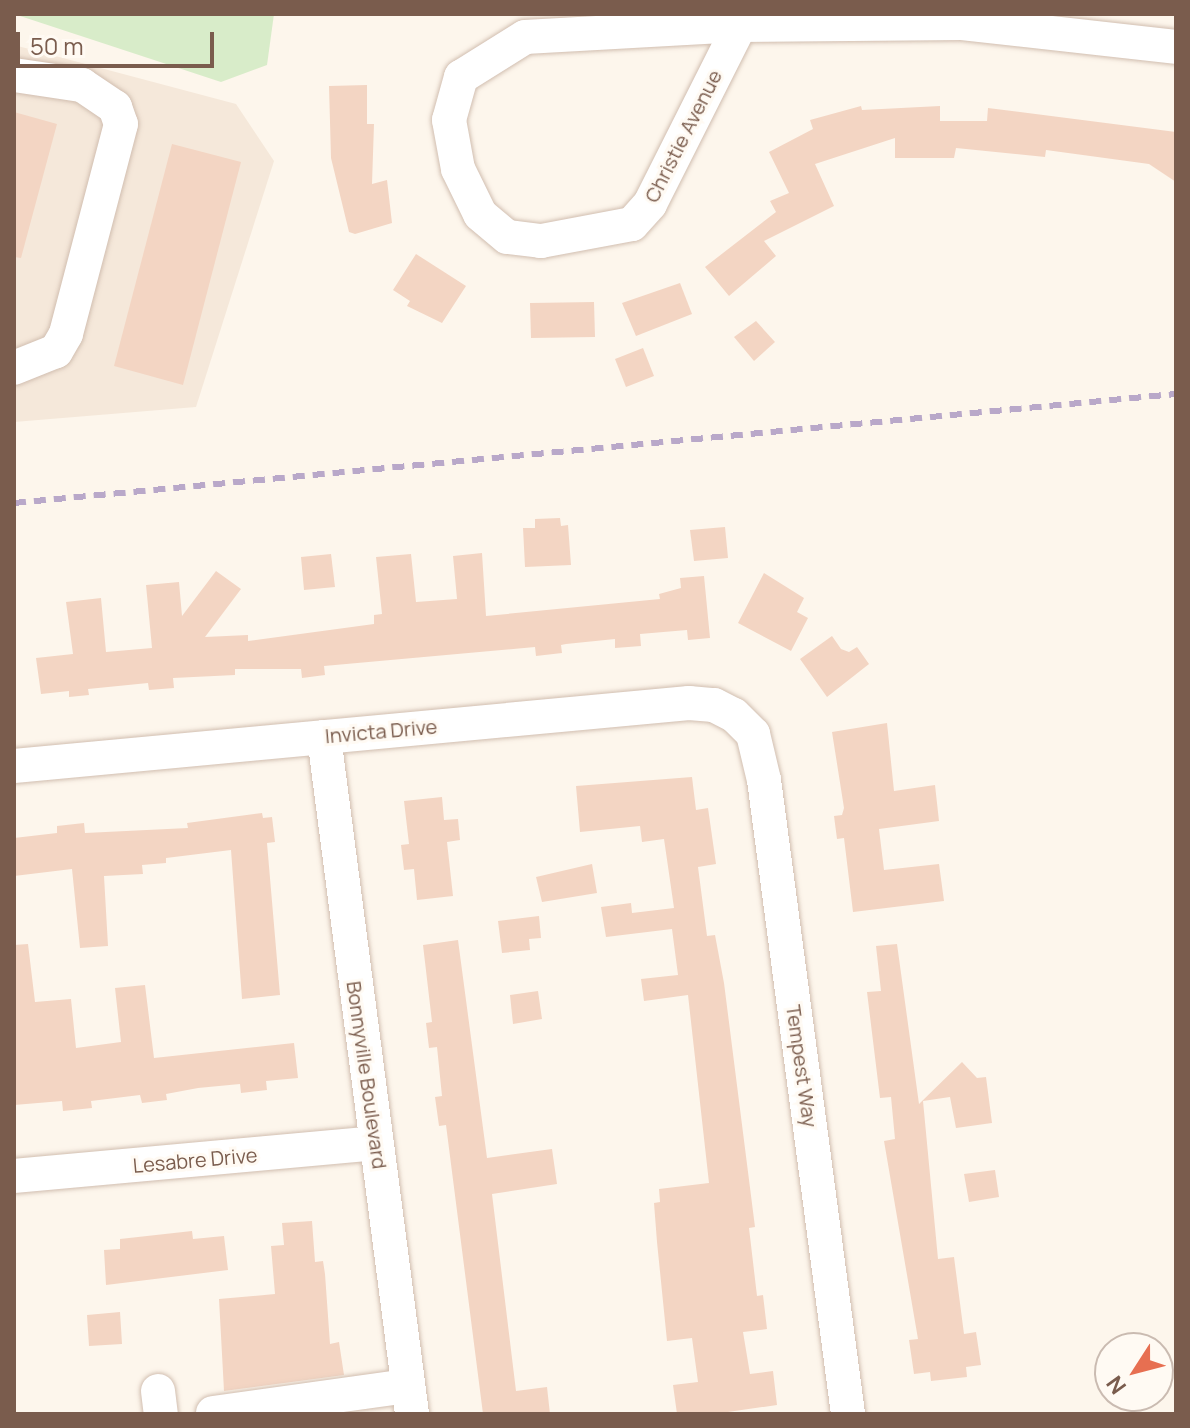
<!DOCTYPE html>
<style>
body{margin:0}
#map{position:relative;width:1190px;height:1428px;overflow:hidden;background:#fdf6ec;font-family:Manrope,sans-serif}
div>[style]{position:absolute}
.residential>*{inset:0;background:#f5e8da}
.green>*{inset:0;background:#d8ecc9}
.building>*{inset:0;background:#f3d5c3}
.roads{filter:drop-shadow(0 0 2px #d1beb0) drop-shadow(0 0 2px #d1beb0)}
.minor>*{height:34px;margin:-17px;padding:0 17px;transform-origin:17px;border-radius:17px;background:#fff}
.rail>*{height:6px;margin-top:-3px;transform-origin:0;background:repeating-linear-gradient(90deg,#b9a8c9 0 12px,transparent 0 20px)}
span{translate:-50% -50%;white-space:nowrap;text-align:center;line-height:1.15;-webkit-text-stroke:6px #fffaf3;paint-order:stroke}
.street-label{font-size:20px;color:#7a5c4d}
.frame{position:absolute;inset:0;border:16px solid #7a5c4d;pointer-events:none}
.north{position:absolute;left:1094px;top:1332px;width:80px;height:80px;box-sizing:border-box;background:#fffaf3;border:2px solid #cabbb1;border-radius:50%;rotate:234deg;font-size:22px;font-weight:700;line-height:32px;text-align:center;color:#7a5c4d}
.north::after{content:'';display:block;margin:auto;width:28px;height:36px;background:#e76f51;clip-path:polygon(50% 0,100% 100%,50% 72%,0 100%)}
.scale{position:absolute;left:16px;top:32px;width:198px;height:36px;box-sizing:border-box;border:4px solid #7a5c4d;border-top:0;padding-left:10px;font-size:24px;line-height:28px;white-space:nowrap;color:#7a5c4d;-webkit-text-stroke:6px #fffaf3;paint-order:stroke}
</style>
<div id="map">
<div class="residential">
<i style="clip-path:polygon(14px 45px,236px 104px,274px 161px,196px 407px,14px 422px)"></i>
</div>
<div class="green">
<i style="clip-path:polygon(14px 14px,274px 14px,267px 65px,221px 82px)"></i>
</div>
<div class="building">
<i style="clip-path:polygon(367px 85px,367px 124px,374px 124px,372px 184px,387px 180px,392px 223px,355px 234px,349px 232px,331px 158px,329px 86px)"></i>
<i style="clip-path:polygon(861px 106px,862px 110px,940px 106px,940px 121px,987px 121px,988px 108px,1176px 132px,1176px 182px,1149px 164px,1046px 150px,1045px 157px,956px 148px,954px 158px,895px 158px,895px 138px,815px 164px,834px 206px,764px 241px,776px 256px,729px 296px,705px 267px,776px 212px,770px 201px,789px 193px,769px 152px,813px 129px,810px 120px)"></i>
<i style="clip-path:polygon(14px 112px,57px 124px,21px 258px,14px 257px)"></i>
<i style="clip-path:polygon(172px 144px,241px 162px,183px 385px,114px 366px)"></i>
<i style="clip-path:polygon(416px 254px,466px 286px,442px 323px,407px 306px,410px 301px,393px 290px)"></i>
<i style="clip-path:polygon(680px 283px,692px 314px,636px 336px,622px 303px)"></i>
<i style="clip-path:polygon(594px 302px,595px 337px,531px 338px,530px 303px)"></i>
<i style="clip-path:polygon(756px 321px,775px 342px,754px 361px,734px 337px)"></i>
<i style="clip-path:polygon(643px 348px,654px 376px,626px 387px,615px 359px)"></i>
<i style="clip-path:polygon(560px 518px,561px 526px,568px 525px,571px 565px,525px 567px,523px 528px,535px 528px,535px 519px)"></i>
<i style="clip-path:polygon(725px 527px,728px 558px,694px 561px,690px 530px)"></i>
<i style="clip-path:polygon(482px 553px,486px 616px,660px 599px,659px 594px,681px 588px,680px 578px,704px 576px,710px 638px,688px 640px,687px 630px,640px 634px,641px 646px,615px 648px,615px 639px,566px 644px,561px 645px,562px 653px,536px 656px,535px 647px,324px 666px,325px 675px,302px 678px,301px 669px,235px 669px,235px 675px,173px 678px,174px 688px,149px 690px,148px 683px,88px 689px,89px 695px,69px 697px,69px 691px,41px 694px,36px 658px,73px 654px,66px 602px,101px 598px,106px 652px,152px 648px,146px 585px,179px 582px,182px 616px,216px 571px,241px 589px,205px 637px,248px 635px,248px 641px,374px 624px,374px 615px,382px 614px,376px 557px,411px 554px,416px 602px,457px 599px,453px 556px)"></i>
<i style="clip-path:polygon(331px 554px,335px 587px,304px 590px,301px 557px)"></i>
<i style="clip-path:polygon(764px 573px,804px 598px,797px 612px,808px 618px,791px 651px,738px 623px)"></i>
<i style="clip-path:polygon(832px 636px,841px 649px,849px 652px,857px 647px,869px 664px,827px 697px,800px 659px)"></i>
<i style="clip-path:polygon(887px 723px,894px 791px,935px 785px,939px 821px,879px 829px,884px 870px,939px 864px,944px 901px,853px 912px,844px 838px,837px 839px,834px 816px,842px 815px,844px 808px,832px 732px)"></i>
<i style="clip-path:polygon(692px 777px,696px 810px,708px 808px,716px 864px,698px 867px,707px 936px,715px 935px,724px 983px,755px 1227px,749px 1228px,757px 1296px,763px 1295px,767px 1329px,743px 1332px,750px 1374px,773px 1371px,777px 1405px,714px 1414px,677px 1414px,673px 1385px,698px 1382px,692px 1338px,667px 1341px,657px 1242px,654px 1203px,660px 1202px,659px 1189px,709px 1183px,688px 995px,644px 1001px,641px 979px,678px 975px,672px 929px,606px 937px,601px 907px,631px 903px,632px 913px,674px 908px,664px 839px,642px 842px,640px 826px,580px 832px,576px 786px)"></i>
<i style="clip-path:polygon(442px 797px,444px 820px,458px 819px,460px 840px,447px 842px,453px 896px,417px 900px,414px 869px,404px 870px,401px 845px,409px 844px,404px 801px)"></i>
<i style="clip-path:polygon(262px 813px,263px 818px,272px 817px,275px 842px,267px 843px,280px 995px,242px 999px,231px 850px,166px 858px,166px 863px,142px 865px,143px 874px,104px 876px,108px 946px,80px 948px,72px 869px,14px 876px,14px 838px,57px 833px,57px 826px,84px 823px,85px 833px,188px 828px,187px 823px)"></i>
<i style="clip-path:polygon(592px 864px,597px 893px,542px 902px,536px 877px)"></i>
<i style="clip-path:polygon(539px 916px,541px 938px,529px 939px,530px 950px,502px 953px,498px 921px)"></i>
<i style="clip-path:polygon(458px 940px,487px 1158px,552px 1149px,557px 1184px,492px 1194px,516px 1391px,547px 1387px,550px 1414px,483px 1414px,446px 1125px,439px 1126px,435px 1097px,442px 1096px,437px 1047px,429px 1048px,426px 1023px,432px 1022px,423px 945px)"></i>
<i style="clip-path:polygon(28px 944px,35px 1002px,71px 999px,76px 1048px,121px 1042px,115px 988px,145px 985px,154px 1058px,294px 1043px,298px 1078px,266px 1081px,267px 1090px,241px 1093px,240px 1084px,198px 1088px,166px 1094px,167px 1100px,142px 1103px,140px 1095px,91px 1101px,92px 1108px,63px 1111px,62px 1101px,14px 1105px,14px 945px)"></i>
<i style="clip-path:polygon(897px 944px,919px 1104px,962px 1062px,977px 1078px,986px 1077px,992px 1123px,956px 1128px,950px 1097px,923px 1101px,938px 1259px,954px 1257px,964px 1334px,976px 1332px,981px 1365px,966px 1367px,967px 1377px,931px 1381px,930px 1372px,914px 1374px,909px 1340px,918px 1339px,884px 1141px,895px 1139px,891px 1097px,880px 1098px,867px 992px,881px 991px,876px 946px)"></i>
<i style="clip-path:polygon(538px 991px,542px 1019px,513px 1024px,510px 995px)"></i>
<i style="clip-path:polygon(995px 1170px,999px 1197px,969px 1202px,964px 1174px)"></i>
<i style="clip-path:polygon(312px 1221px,315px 1262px,323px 1261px,325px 1274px,330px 1344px,339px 1342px,344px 1375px,224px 1391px,219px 1299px,275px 1294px,271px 1246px,284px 1245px,282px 1223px)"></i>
<i style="clip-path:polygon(192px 1231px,193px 1239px,224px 1236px,228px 1270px,106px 1285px,104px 1250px,120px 1249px,120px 1239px)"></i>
<i style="clip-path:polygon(120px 1312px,122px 1344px,89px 1346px,87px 1315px)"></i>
</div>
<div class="roads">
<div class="minor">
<i style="left:740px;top:25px;width:200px;rotate:116.7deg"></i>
<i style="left:650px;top:204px;width:27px;rotate:132deg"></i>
<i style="left:632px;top:224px;width:93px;rotate:169.4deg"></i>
<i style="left:541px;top:241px;width:34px;rotate:-173deg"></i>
<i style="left:507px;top:237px;width:35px;rotate:-140deg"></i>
<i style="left:480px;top:214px;width:50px;rotate:-116.1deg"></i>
<i style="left:458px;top:169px;width:50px;rotate:-100.4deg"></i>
<i style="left:449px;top:120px;width:45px;rotate:-74.4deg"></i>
<i style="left:461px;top:77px;width:75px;rotate:-32deg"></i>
<i style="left:525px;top:37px;width:215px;rotate:-3.2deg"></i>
<i style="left:740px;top:25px;width:222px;rotate:-0.5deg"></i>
<i style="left:962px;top:23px;width:215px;rotate:6.4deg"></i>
<i style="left:14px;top:75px;width:69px;rotate:8.4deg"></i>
<i style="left:82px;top:85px;width:40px;rotate:34deg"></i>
<i style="left:115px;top:107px;width:18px;rotate:71deg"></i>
<i style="left:121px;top:124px;width:217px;rotate:104.7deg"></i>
<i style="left:66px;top:334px;width:20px;rotate:120deg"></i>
<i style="left:56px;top:351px;width:45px;rotate:158deg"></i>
<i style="left:324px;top:737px;width:683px;rotate:82.59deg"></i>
<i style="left:14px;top:766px;width:678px;rotate:-5.33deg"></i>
<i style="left:689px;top:703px;width:25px;rotate:5deg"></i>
<i style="left:714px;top:705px;width:22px;rotate:27deg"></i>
<i style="left:734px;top:715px;width:27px;rotate:45deg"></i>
<i style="left:753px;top:734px;width:47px;rotate:76.6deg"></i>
<i style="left:764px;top:780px;width:640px;rotate:82.45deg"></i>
<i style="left:14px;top:1176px;width:364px;rotate:-5.2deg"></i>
<i style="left:158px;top:1391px;width:23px;rotate:83deg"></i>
<i style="left:213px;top:1413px;width:197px;rotate:-7.9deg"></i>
</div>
</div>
<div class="rail">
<i style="left:14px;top:503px;width:1167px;rotate:-5.36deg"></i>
</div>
<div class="street-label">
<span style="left:683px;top:136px;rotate:-63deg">Christie Avenue</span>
<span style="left:381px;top:731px;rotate:-5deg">Invicta Drive</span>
<span style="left:802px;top:1066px;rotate:82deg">Tempest Way</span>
<span style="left:367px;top:1075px;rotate:82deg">Bonnyville Boulevard</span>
<span style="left:195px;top:1160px;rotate:-5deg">Lesabre Drive</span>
</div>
<div class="frame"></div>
<div class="north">N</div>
<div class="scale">50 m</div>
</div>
